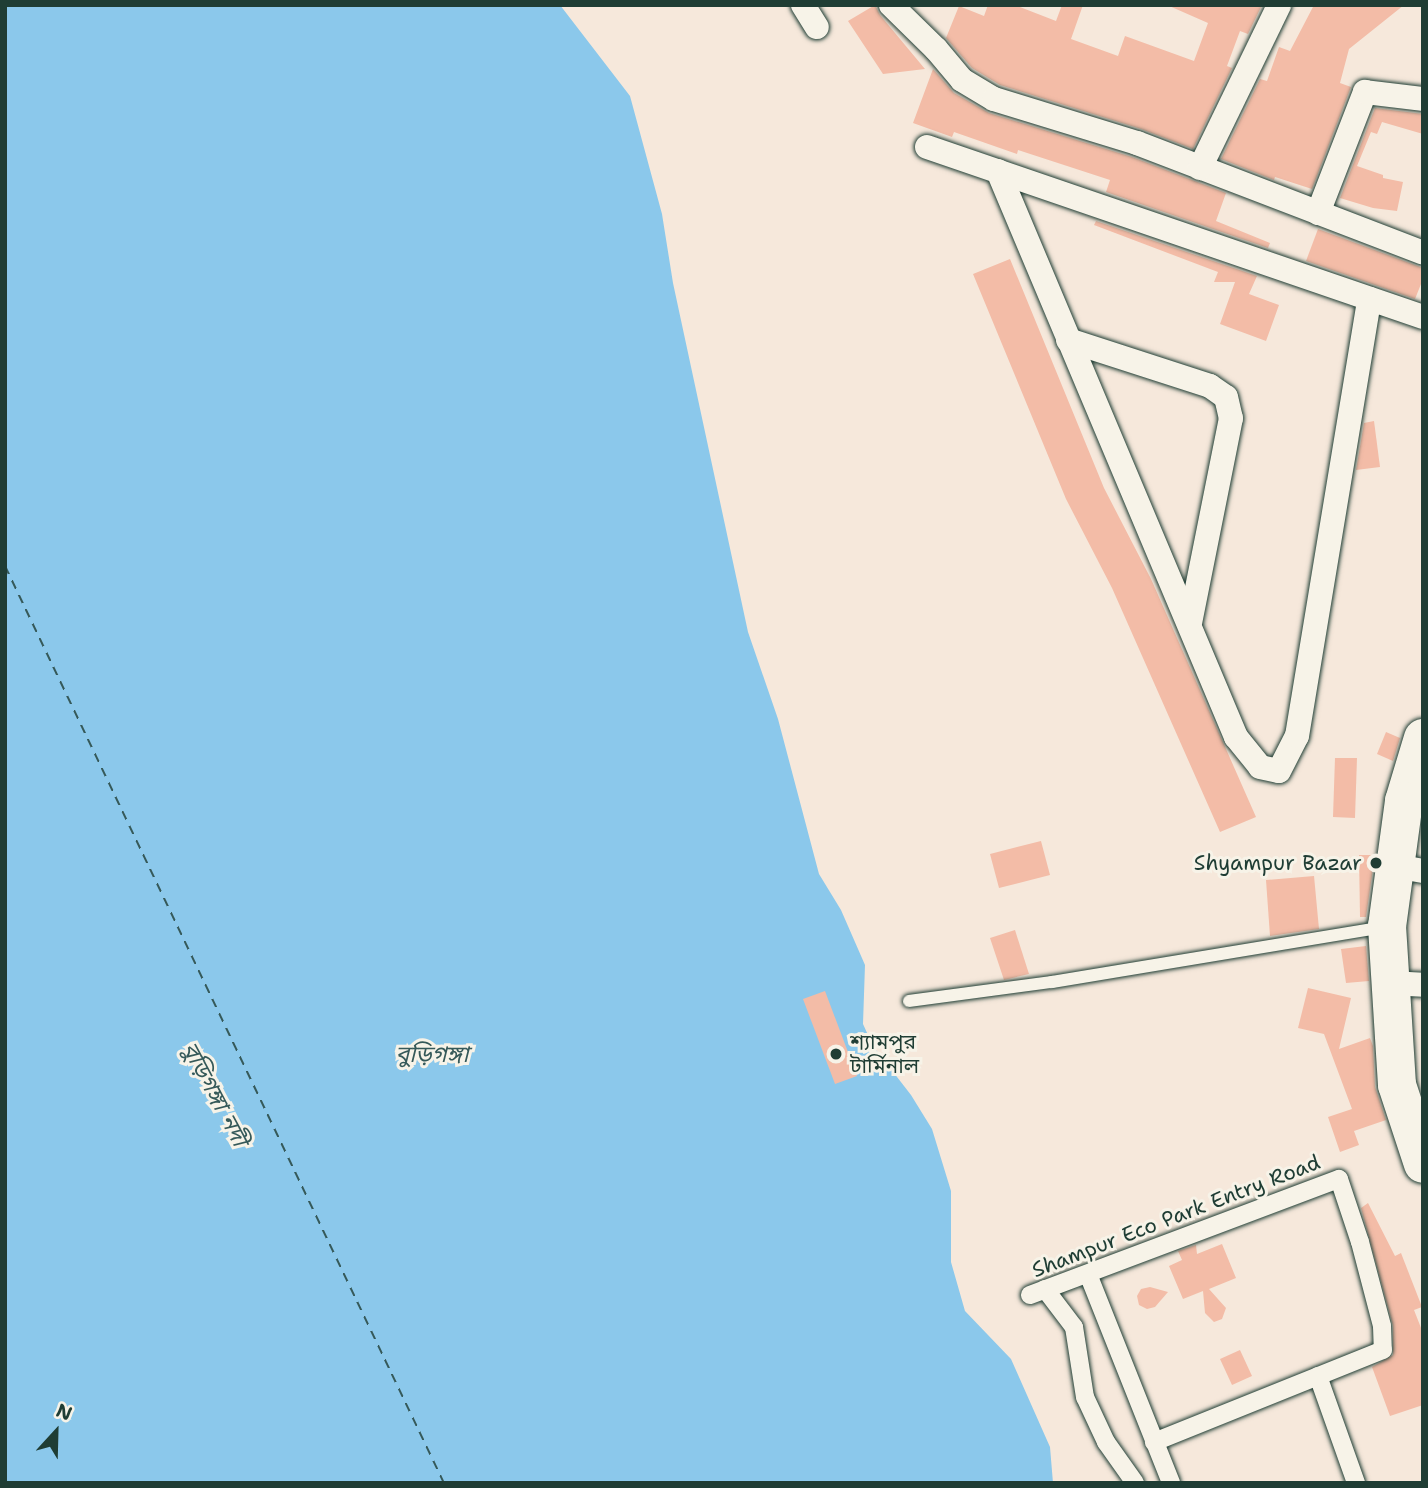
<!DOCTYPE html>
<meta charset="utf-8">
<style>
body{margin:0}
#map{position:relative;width:1428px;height:1488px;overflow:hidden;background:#f6e8db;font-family:"Shantell Sans","Noto Sans Bengali",sans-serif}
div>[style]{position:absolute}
.water>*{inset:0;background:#8bc8eb}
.ferry>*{height:2px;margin-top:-1px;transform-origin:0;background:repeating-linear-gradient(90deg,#355959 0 9px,transparent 0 16px)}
.building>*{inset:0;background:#f3bca7}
.roads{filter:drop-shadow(0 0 2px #1f3d34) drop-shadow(0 0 2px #1f3d34)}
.service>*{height:12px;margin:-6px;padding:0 6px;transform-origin:6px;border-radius:6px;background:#f7f3e8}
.pedestrian>*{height:18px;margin:-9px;padding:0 9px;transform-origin:9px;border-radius:9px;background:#f7f3e8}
.minor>*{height:24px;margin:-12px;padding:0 12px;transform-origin:12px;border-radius:12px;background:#f7f3e8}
.trunk>*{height:38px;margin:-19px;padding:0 19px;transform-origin:19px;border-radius:19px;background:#f7f3e8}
.dots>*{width:19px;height:19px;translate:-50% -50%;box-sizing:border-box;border:4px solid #f7f3e8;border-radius:50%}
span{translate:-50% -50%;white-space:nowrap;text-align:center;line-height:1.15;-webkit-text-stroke:6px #f7f3e8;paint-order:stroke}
.poi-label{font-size:21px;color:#1f3d34}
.right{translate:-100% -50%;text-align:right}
.left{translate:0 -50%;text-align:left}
.street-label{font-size:21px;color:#1f3d34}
.water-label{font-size:23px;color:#355959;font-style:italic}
.frame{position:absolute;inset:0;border:7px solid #1f3d34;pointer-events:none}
.north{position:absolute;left:21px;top:1397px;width:70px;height:70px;-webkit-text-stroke:5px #f7f3e8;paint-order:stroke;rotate:22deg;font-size:19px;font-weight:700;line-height:28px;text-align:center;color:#1f3d34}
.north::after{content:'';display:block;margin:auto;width:24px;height:32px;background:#1f3d34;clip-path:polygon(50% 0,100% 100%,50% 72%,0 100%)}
</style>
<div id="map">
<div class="water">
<i style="clip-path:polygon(5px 5px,560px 5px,630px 96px,662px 214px,673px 283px,748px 632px,778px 719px,819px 874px,841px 910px,865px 965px,863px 1024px,873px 1046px,911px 1095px,932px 1129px,951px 1191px,951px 1262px,965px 1311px,1011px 1359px,1050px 1447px,1053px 1483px,5px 1483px)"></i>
</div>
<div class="ferry">
<i style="left:5px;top:566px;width:1017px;rotate:64.42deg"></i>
</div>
<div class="building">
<i style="clip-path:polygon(875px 5px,880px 15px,925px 69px,883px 74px,848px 21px)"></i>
<i style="clip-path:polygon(988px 5px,1015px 5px,1056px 21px,1062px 5px,1083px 5px,1071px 39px,1118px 56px,1125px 36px,1194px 61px,1208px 23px,1167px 5px,1262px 5px,1248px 34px,1240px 31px,1227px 66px,1232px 68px,1193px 149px,1141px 129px,1000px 85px,972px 68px,946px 38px,959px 6px,984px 16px)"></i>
<i style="clip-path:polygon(1314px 5px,1404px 5px,1349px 49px,1340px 83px,1351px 87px,1312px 189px,1275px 177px,1274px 180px,1221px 159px,1260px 79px,1267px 81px,1279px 47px,1290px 51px)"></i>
<i style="clip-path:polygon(933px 69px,954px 93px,989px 113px,1132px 157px,1226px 193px,1216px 221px,1270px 243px,1268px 248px,1106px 192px,1110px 180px,1018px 150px,1017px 154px,954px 132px,952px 137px,913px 123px)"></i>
<i style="clip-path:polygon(1375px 108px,1423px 114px,1423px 134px,1382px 122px,1377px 134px,1371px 132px,1357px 166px,1383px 175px,1383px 178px,1403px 182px,1397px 211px,1373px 208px,1340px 198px)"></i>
<i style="clip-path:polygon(1096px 221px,1257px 276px,1249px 294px,1279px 305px,1266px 341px,1220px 324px,1235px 282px,1214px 282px,1218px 272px,1094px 225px)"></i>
<i style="clip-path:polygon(1318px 229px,1423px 268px,1423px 279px,1415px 299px,1306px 261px)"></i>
<i style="clip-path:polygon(1010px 259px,1104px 488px,1151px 579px,1256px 817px,1220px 832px,1112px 588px,1066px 499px,973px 274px)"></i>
<i style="clip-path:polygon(1374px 421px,1380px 467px,1356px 470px,1364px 423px)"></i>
<i style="clip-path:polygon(1386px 732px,1400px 738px,1393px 761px,1377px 754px)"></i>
<i style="clip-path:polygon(1335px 758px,1357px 758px,1355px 818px,1333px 817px)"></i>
<i style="clip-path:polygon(1041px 841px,1050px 875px,999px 888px,990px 854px)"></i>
<i style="clip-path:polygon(1359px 855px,1375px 855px,1366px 917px,1360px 917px)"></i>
<i style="clip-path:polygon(1314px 876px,1319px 929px,1270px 936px,1266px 880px)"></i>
<i style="clip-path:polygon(1015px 930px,1029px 974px,1004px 980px,990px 938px)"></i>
<i style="clip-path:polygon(1366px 946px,1369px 981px,1346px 983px,1341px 949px)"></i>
<i style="clip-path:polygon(1308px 988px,1351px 998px,1339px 1049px,1370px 1038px,1373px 1046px,1375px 1087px,1386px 1120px,1354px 1131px,1359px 1145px,1340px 1152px,1328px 1117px,1352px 1109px,1324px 1034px,1298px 1028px)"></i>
<i style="clip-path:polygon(825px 991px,857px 1076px,835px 1084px,803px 999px)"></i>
<i style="clip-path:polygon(1368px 1203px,1395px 1256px,1401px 1253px,1422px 1307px,1414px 1310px,1423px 1333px,1423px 1405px,1390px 1416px,1372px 1367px,1393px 1355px,1393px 1326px,1361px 1208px)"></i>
<i style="clip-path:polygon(1222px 1244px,1236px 1278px,1209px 1289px,1226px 1308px,1222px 1319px,1214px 1322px,1205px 1313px,1203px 1291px,1183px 1299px,1169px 1266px,1182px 1260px,1178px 1251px,1196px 1245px,1197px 1254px)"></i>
<i style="clip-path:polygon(1150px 1287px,1168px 1292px,1155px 1307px,1147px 1309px,1139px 1305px,1137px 1296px,1141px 1289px)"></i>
<i style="clip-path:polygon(1240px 1350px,1252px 1376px,1232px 1385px,1220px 1359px)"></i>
</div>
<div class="roads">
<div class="service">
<i style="left:909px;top:1001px;width:144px;rotate:-7.6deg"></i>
<i style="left:1052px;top:982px;width:336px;rotate:-9.4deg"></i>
</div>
<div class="pedestrian">
<i style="left:1088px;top:1274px;width:225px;rotate:68.3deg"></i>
<i style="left:1045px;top:1289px;width:48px;rotate:52.7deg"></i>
<i style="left:1074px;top:1327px;width:71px;rotate:81.1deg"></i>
<i style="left:1085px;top:1397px;width:50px;rotate:65deg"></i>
<i style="left:1106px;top:1442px;width:50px;rotate:54.7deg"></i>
<i style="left:1030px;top:1295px;width:330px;rotate:-20.6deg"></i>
<i style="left:1339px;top:1179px;width:66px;rotate:71.6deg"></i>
<i style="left:1360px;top:1242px;width:87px;rotate:75.3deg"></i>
<i style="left:1382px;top:1326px;width:24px;rotate:88deg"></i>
<i style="left:1383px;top:1350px;width:247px;rotate:158.1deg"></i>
<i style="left:1318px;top:1376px;width:114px;rotate:70.4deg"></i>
</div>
<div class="minor">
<i style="left:803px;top:5px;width:26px;rotate:58deg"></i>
<i style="left:891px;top:5px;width:63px;rotate:44.4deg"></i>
<i style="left:936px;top:49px;width:40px;rotate:50deg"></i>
<i style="left:962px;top:80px;width:37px;rotate:31deg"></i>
<i style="left:994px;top:99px;width:150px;rotate:17.1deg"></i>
<i style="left:1137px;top:143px;width:306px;rotate:21deg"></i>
<i style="left:927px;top:147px;width:524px;rotate:18.92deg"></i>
<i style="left:1200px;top:168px;width:181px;rotate:-64.1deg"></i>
<i style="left:998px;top:171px;width:614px;rotate:67.19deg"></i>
<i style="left:1236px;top:737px;width:38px;rotate:51deg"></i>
<i style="left:1260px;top:767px;width:19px;rotate:12deg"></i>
<i style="left:1279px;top:771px;width:39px;rotate:-63deg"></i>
<i style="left:1297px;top:736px;width:443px;rotate:-80.6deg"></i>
<i style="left:1318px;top:213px;width:130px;rotate:-68.8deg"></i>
<i style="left:1365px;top:92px;width:58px;rotate:6.9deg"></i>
<i style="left:1068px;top:340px;width:149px;rotate:17.9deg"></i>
<i style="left:1210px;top:386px;width:19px;rotate:35deg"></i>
<i style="left:1226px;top:397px;width:22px;rotate:77deg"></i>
<i style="left:1231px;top:418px;width:209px;rotate:101.3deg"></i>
<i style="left:1395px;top:866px;width:28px;rotate:10deg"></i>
<i style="left:1389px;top:983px;width:34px;rotate:3deg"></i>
</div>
<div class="trunk">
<i style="left:1423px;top:738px;width:66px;rotate:106.8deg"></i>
<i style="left:1404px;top:801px;width:126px;rotate:97.7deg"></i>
<i style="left:1387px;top:926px;width:159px;rotate:86.4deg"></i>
<i style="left:1397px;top:1085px;width:83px;rotate:71.8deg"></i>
</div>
</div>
<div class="dots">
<i style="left:1376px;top:863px;background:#1f3d34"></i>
<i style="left:836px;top:1054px;background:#1f3d34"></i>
</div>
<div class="poi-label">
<span class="right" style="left:1362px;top:863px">Shyampur Bazar</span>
<span class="left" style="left:850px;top:1054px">শ্যামপুর<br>টার্মিনাল</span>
</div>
<div class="street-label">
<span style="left:1176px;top:1216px;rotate:-21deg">Shampur Eco Park Entry Road</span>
</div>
<div class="water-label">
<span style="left:432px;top:1054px">বুড়িগঙ্গা</span>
<span style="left:215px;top:1094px;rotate:62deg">বুড়িগঙ্গা নদী</span>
</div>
<div class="frame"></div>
<div class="north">N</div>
</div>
